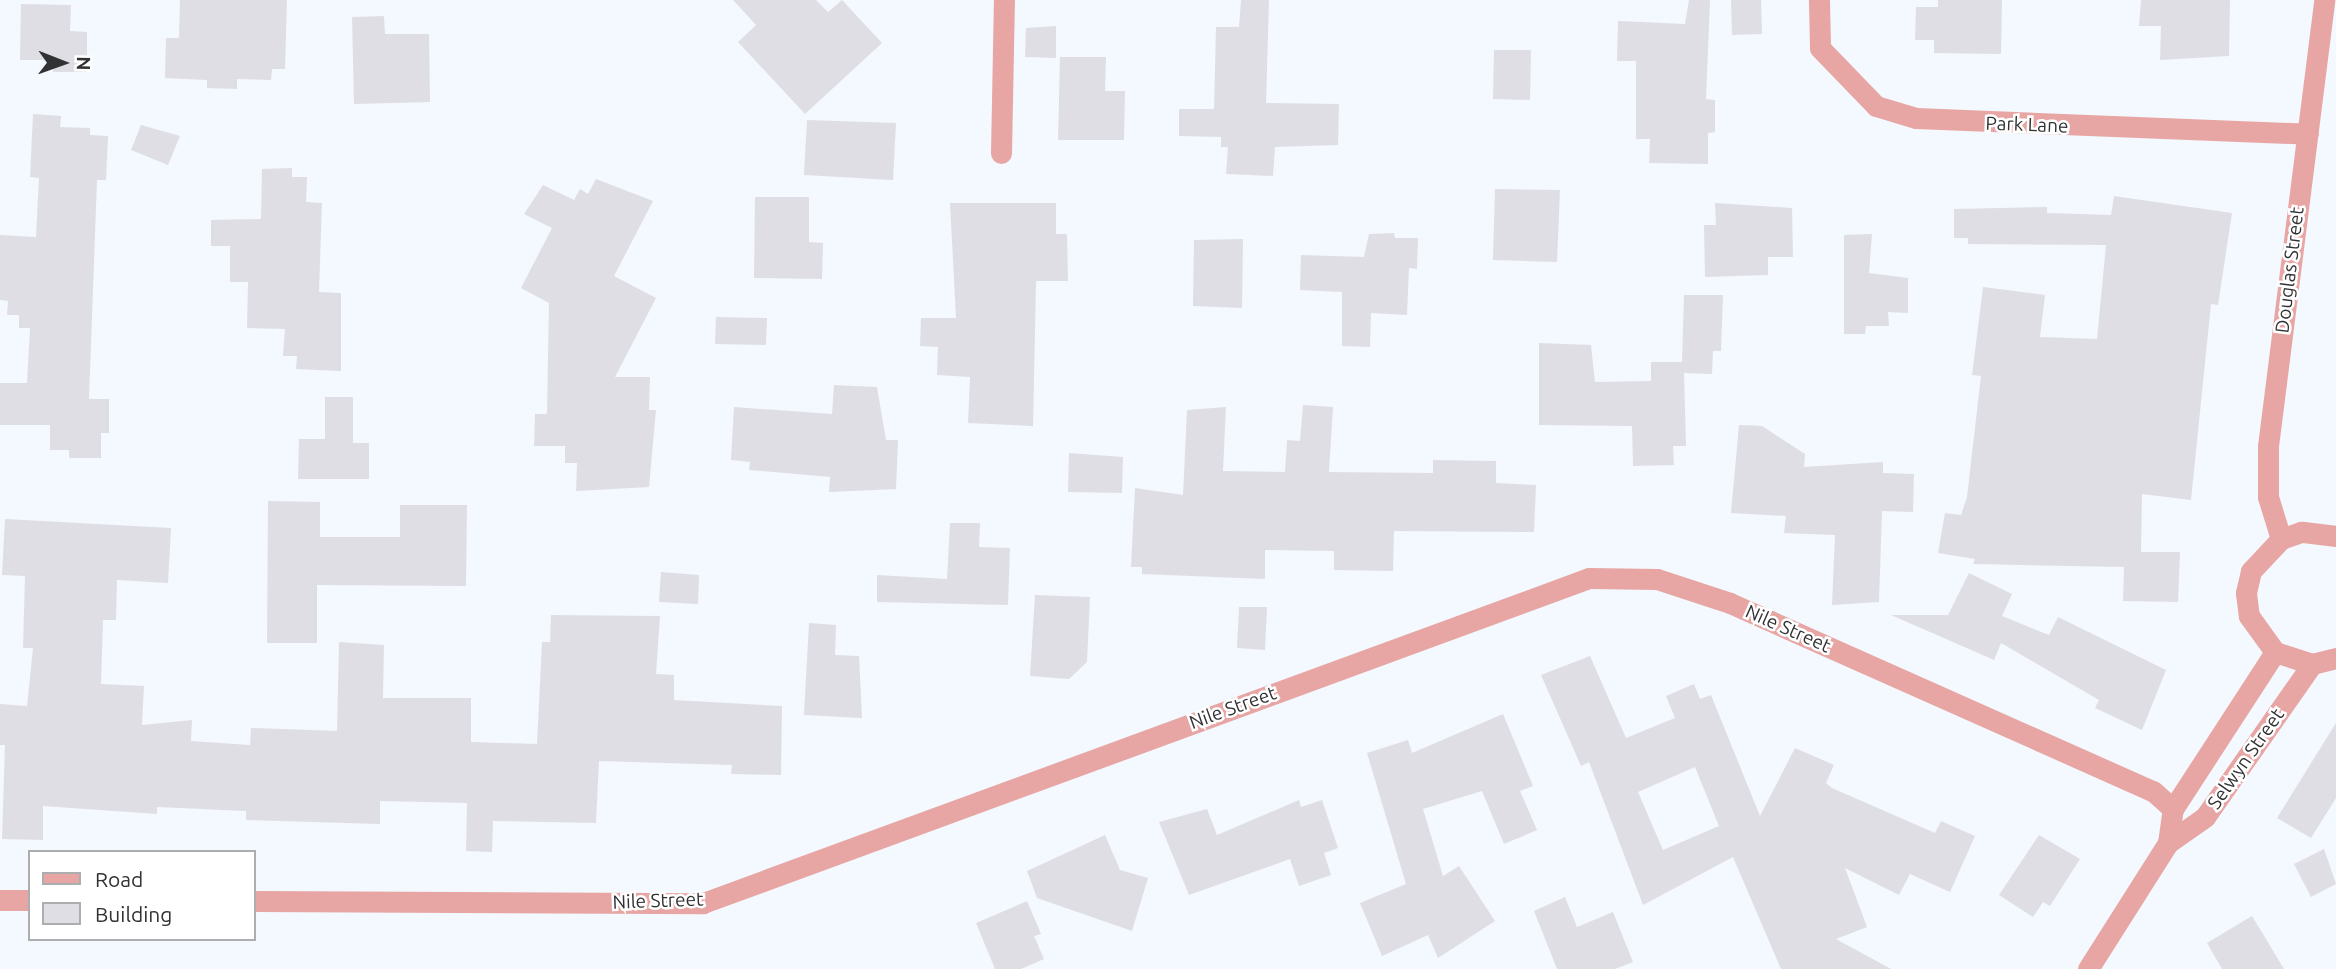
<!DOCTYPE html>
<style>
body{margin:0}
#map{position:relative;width:2336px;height:969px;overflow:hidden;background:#f3f9fe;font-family:Ubuntu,sans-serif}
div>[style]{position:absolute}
.building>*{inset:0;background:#e0dee5}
.minor>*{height:21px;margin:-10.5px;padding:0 10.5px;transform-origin:10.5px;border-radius:10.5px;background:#e7a6a4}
.tertiary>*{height:21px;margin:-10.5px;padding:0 10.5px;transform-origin:10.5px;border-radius:10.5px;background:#e7a6a4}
span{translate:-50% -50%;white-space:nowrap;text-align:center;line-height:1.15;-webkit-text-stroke:5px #fff;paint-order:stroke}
.street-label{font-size:19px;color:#303234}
.legend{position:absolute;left:28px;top:850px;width:228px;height:91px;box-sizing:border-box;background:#fff;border:2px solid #acadae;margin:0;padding:9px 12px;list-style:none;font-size:21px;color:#303234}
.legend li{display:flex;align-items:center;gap:14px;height:35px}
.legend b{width:35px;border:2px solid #acadae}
.north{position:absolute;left:28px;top:28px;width:70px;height:70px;-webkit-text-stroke:5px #fff;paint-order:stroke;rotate:91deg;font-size:19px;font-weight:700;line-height:28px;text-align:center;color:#303234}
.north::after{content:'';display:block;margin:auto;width:24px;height:32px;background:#303234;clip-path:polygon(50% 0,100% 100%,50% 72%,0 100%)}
</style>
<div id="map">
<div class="building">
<i style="clip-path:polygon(180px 0,287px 0,285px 69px,272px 69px,271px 80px,237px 79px,237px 89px,207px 88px,207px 80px,165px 78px,166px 38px,179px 38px)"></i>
<i style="clip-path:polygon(733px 0,816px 0,828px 12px,842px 0,882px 43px,805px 114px,738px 42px,756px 25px)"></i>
<i style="clip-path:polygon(1241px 0,1269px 0,1266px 103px,1339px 104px,1338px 145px,1275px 147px,1273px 176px,1226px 174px,1228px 147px,1221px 147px,1221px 137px,1179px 136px,1179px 109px,1214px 109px,1216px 27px,1239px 27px)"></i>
<i style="clip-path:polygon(1689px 0,1710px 0,1706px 99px,1715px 100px,1715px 132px,1708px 133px,1708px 164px,1649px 163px,1650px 139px,1636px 139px,1636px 61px,1617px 61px,1618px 21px,1685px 24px)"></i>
<i style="clip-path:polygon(1731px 0,1761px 0,1762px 34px,1732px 35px)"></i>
<i style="clip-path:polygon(1938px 0,2002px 0,2001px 54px,1934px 53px,1934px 40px,1915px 40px,1916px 7px,1938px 7px)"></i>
<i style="clip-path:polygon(2141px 0,2230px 0,2229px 56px,2160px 60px,2161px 26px,2139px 26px)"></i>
<i style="clip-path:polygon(21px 4px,71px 5px,70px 31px,87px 32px,87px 72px,53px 72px,54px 60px,20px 60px)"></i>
<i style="clip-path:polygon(384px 16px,385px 34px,429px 34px,430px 102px,354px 104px,352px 17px)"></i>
<i style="clip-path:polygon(1056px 26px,1056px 58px,1025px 57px,1026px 28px)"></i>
<i style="clip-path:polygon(1494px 50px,1531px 50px,1530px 100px,1493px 99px)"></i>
<i style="clip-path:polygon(1060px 57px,1106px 57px,1105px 91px,1125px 91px,1124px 140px,1058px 140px)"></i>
<i style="clip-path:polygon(33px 114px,61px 116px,60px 127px,90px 128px,90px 135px,108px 136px,106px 180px,97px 180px,89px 399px,109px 399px,109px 433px,101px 433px,101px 458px,69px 458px,69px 450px,50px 450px,50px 425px,0 425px,0 383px,27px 383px,30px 328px,19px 328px,19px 315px,7px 315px,8px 301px,0 300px,0 235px,36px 237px,39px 178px,30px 177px)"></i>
<i style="clip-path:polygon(807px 120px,896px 123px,893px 180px,804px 175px)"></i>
<i style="clip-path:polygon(141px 125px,180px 136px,168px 165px,131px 150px)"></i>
<i style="clip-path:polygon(292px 168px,292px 177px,307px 177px,306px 202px,322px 203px,319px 292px,341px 293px,341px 371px,296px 369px,297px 356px,283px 356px,285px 329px,247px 328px,248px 282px,230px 282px,230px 246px,211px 246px,211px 220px,261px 219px,262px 169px)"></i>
<i style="clip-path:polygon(596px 179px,653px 201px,614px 276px,656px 298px,615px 377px,650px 377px,649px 410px,656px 410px,649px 487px,576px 491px,577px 463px,565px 463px,565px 446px,534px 446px,535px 414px,547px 414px,549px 303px,521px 288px,552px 228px,524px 214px,543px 185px,574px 200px,580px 189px,588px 194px)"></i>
<i style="clip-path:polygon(1495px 189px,1560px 190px,1557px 262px,1493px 260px)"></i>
<i style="clip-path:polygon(2114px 196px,2232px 213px,2218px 305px,2211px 304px,2191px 500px,2142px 494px,2141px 552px,2180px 552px,2178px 602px,2123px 601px,2124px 567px,1973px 564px,1975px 559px,1938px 553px,1945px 513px,1961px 515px,1967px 497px,1981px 376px,1972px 375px,1983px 287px,2045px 295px,2040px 337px,2097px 339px,2106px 245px,1968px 244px,1968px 238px,1954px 238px,1954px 209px,2047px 207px,2047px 213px,2111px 215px)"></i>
<i style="clip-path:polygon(755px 197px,809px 197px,809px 242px,823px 243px,822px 279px,754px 278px)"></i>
<i style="clip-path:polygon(950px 203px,1056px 203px,1056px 234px,1067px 234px,1068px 281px,1036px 281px,1033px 426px,968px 423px,970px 377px,937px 375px,938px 347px,920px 346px,921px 318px,956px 318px)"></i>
<i style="clip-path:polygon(1715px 203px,1792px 208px,1793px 257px,1768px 257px,1768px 275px,1705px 277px,1704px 225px,1716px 225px)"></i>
<i style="clip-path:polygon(1394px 233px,1395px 238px,1418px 238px,1417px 269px,1409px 268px,1407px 315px,1371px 313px,1370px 347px,1342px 346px,1342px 292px,1300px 290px,1301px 255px,1364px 257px,1369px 234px)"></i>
<i style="clip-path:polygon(1872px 234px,1869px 273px,1908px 278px,1908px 313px,1888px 312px,1889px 326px,1866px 326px,1865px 334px,1844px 334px,1844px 235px)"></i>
<i style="clip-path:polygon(1243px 239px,1242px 308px,1193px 306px,1194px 240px)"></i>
<i style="clip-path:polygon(1684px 295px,1723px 295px,1721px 351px,1713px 351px,1712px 374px,1684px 373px,1686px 446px,1673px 446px,1674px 465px,1633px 466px,1632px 426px,1539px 425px,1539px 343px,1591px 345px,1595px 382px,1651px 381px,1651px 362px,1682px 362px)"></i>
<i style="clip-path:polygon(716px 317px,767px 318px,766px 345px,715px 344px)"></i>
<i style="clip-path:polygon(834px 385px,877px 387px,886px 440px,898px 440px,896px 489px,829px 492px,830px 477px,749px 470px,750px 462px,731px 460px,734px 407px,832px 414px)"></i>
<i style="clip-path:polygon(325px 397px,353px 397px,353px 443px,369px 443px,369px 479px,298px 479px,299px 439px,325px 439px)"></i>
<i style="clip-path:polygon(1303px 405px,1333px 407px,1329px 472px,1433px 473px,1433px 460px,1496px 461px,1496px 483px,1536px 485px,1534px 532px,1394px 531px,1393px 571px,1334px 570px,1334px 551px,1265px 550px,1265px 579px,1142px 574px,1142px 567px,1131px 567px,1135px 488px,1183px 495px,1187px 410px,1226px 407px,1223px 471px,1285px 472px,1287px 440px,1300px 441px)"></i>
<i style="clip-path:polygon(1739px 425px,1762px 426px,1805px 454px,1804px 467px,1883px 462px,1883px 473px,1914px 474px,1913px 512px,1882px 511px,1879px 602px,1832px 605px,1835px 535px,1784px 533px,1786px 516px,1731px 513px)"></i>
<i style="clip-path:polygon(1069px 453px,1123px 457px,1122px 493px,1068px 492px)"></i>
<i style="clip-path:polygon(268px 501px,320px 502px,320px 537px,400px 537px,400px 505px,467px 505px,466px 586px,317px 585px,317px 643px,267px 643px)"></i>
<i style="clip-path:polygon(5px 519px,171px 528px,168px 583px,117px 580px,116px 620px,103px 620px,101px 684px,144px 686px,142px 725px,192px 720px,191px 741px,250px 745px,251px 728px,337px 731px,339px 642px,384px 645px,383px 698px,471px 698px,471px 742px,537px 744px,542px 642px,550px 642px,551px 615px,660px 616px,656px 674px,674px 675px,674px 700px,782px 706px,781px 775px,731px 774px,732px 765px,599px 761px,596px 823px,493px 821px,492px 852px,466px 851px,467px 803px,380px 801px,380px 824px,246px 820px,246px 811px,157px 807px,157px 814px,43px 806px,43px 840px,2px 839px,5px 745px,0 745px,0 704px,27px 706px,33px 648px,23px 648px,25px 576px,2px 575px)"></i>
<i style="clip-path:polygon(950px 523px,980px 523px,979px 547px,1010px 548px,1008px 605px,877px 602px,877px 575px,947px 579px)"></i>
<i style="clip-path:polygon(661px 572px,699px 575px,698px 604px,659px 602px)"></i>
<i style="clip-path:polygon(1969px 573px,2012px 594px,2002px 616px,2049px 635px,2058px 617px,2166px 670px,2142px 730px,2095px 708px,2099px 700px,2001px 643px,1994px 660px,1891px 615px,1948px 615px)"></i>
<i style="clip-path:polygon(1035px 595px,1090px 597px,1087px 662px,1069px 679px,1030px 676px)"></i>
<i style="clip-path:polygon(1239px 607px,1267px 607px,1265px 650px,1237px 648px)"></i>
<i style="clip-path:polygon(809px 623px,836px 625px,835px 655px,859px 656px,862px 718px,804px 715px)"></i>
<i style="clip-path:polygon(evenodd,1590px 656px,1626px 738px,1675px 718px,1666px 696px,1694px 684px,1700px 699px,1711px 695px,1760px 816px,1795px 748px,1834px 765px,1826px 783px,1832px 788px,1935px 833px,1941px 821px,1975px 836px,1950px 892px,1910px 874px,1899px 895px,1845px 868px,1867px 927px,1836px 939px,1891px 969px,1781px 969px,1733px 857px,1643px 905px,1589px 762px,1581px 766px,1541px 675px,1590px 656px,1695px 767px,1719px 826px,1663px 850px,1638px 792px,1695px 767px)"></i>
<i style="clip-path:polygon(1503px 714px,1533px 786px,1520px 791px,1537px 830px,1504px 844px,1482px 791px,1423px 809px,1443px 876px,1459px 866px,1495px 921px,1438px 958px,1428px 935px,1382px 956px,1360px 903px,1406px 884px,1367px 753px,1408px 740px,1412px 753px)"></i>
<i style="clip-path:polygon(2336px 723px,2336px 798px,2311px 838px,2277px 818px)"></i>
<i style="clip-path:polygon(1299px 800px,1301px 807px,1322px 800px,1338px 848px,1324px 853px,1331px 875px,1299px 886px,1290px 859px,1189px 895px,1159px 822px,1207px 809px,1217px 835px)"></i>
<i style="clip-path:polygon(1105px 835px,1120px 870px,1148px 878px,1132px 931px,1037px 898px,1027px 871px)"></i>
<i style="clip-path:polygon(2039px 835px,2080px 859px,2050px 906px,2043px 902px,2033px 917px,1999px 895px)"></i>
<i style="clip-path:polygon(2324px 849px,2336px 884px,2311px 897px,2294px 864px)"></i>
<i style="clip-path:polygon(1565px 897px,1577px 927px,1613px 912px,1633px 962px,1615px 969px,1557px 969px,1534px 911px)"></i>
<i style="clip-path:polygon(1027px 901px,1041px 934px,1034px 936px,1044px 959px,1021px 969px,995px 969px,976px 923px)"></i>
<i style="clip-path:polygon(2252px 916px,2284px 969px,2222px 969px,2207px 943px)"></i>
</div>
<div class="minor">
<i style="left:1819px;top:0;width:48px;rotate:88.8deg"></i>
<i style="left:1820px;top:48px;width:81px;rotate:46deg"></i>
<i style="left:1876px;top:106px;width:42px;rotate:16.7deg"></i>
<i style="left:1916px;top:118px;width:392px;rotate:2.3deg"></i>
<i style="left:1001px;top:153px;width:153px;rotate:-88.9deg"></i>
<i style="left:2281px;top:539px;width:44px;rotate:-107.2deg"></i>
<i style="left:2268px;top:497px;width:51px;rotate:-90deg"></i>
<i style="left:2268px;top:446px;width:450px;rotate:-82.8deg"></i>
<i style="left:0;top:900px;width:30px"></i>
<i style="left:254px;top:901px;width:449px;rotate:0.3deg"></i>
<i style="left:703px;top:903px;width:944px;rotate:-20.14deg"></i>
<i style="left:1589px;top:578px;width:68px;rotate:0.8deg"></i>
<i style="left:1657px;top:579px;width:77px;rotate:18.2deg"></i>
<i style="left:1730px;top:603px;width:463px;rotate:24deg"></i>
<i style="left:2153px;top:791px;width:27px;rotate:42deg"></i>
</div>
<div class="tertiary">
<i style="left:2336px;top:536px;width:35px;rotate:-173deg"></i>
<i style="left:2301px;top:532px;width:21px;rotate:161deg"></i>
<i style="left:2281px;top:539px;width:44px;rotate:133.2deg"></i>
<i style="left:2251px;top:571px;width:23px;rotate:103deg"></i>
<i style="left:2246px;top:593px;width:23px;rotate:83deg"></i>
<i style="left:2249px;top:616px;width:44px;rotate:54.2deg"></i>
<i style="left:2275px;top:652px;width:39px;rotate:18deg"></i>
<i style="left:2312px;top:664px;width:25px;rotate:-14deg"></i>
<i style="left:2168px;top:843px;width:34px;rotate:-82deg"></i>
<i style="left:2173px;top:809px;width:187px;rotate:-57deg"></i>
<i style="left:2088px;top:969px;width:149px;rotate:-57.6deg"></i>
<i style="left:2168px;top:843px;width:45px;rotate:-35.1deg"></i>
<i style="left:2205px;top:817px;width:187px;rotate:-55deg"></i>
</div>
<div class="street-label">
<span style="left:2027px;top:125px;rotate:2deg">Park Lane</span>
<span style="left:2290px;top:270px;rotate:-83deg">Douglas Street</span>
<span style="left:1788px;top:629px;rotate:24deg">Nile Street</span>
<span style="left:1233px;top:708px;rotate:-20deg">Nile Street</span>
<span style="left:2246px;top:759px;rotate:-55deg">Selwyn Street</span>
<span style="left:658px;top:901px;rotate:-2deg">Nile Street</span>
</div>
<ul class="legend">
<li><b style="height:9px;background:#e7a6a4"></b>Road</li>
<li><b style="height:19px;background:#e0dee5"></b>Building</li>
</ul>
<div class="north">N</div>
</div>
